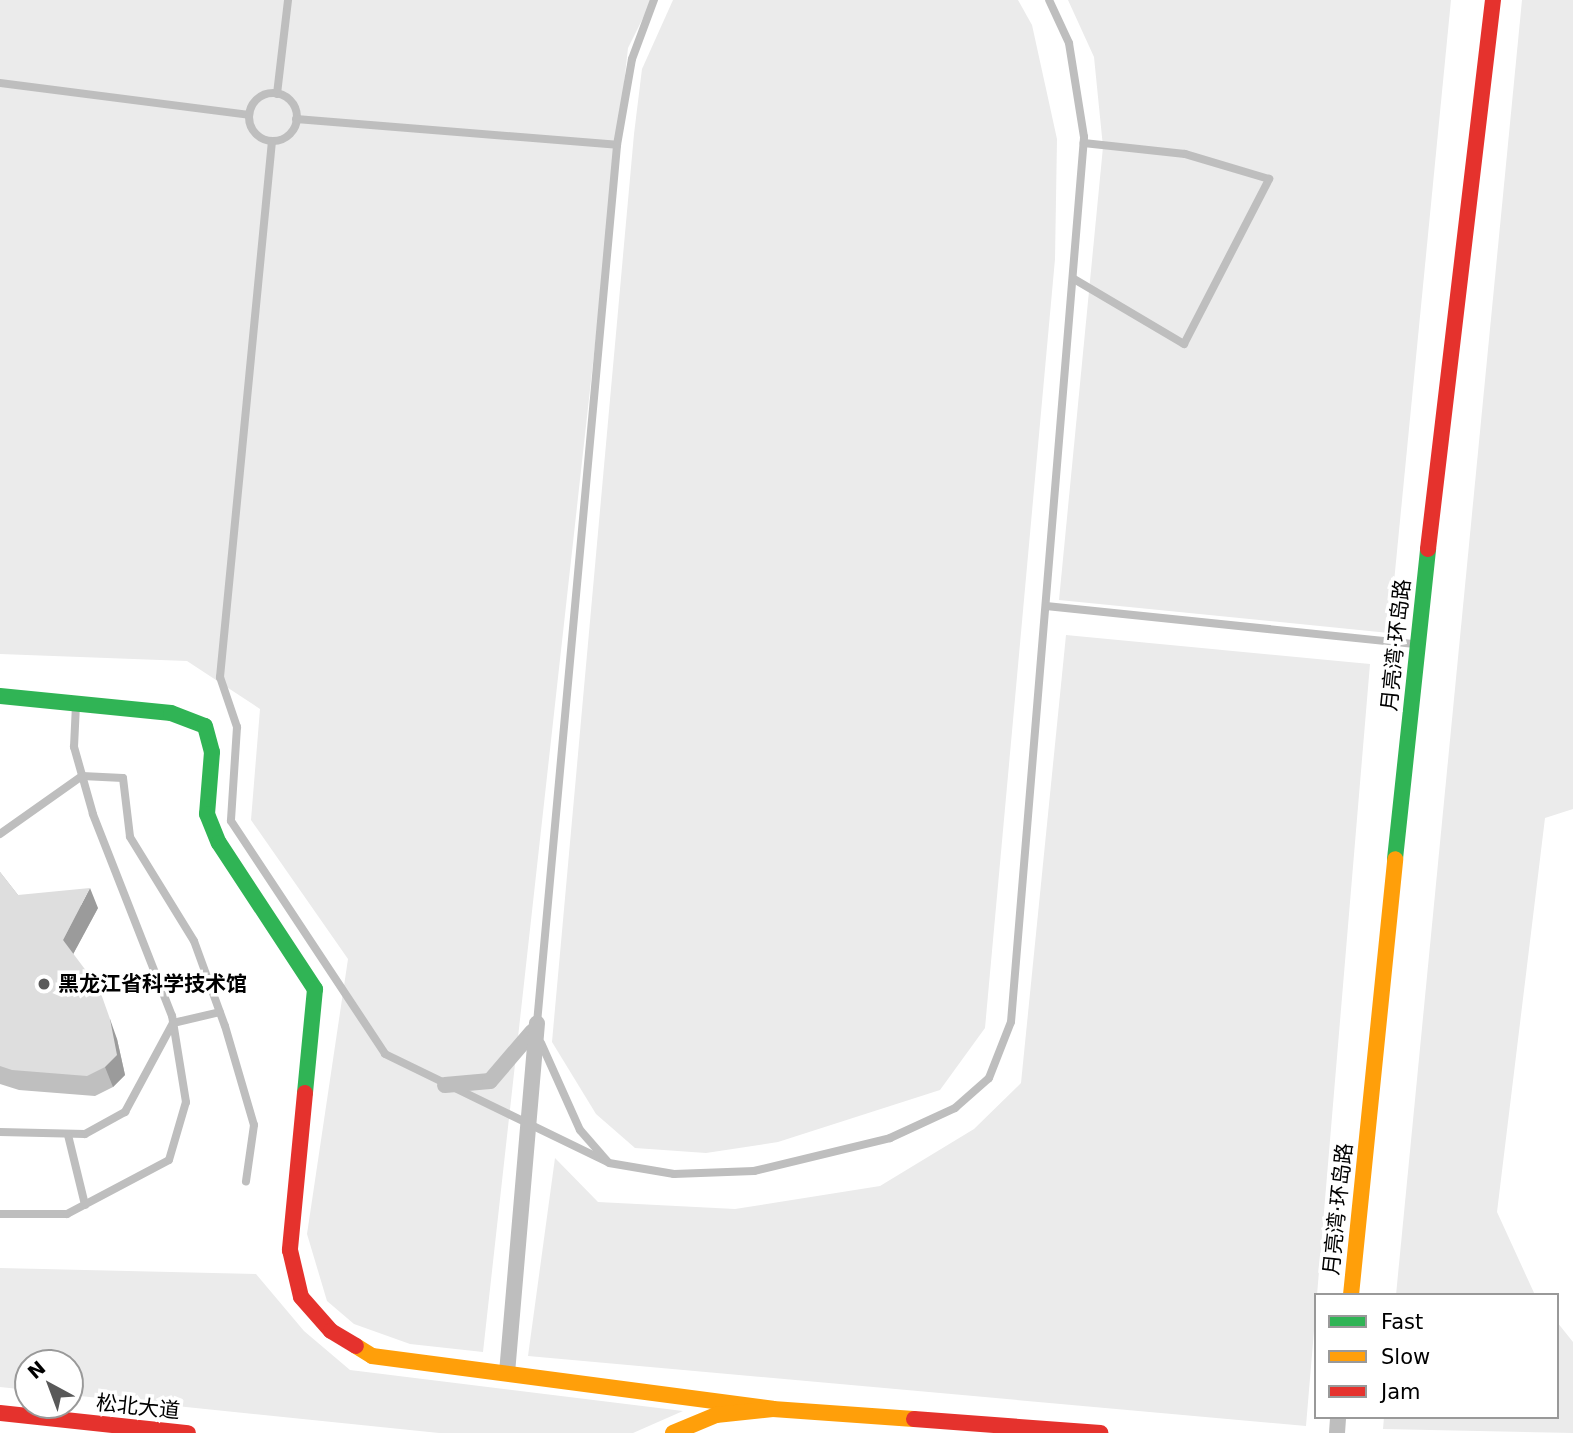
<!DOCTYPE html>
<meta charset="utf-8">
<style>
body{margin:0}
#map{position:relative;width:1573px;height:1433px;overflow:hidden;background:#fff;font-family:"DejaVu Sans","Noto Sans SC",sans-serif}
div>[style]{position:absolute}
.green>*{inset:0;background:#ebebeb}
.lane>*{height:8px;margin:-4px;padding:0 4px;transform-origin:4px;border-radius:4px;background:#bebebe}
.lane>.ring{margin:-4px;padding:0;box-sizing:content-box;background:none;border:8px solid #bebebe;border-radius:50%}
.street>*{height:16px;margin:-8px;padding:0 8px;transform-origin:8px;border-radius:8px;background:#bebebe}
.fast>*{height:16px;margin:-8px;padding:0 8px;transform-origin:8px;border-radius:8px;background:#30b455}
.slow>*{height:16px;margin:-8px;padding:0 8px;transform-origin:8px;border-radius:8px;background:#ff9f0a}
.jam>*{height:16px;margin:-8px;padding:0 8px;transform-origin:8px;border-radius:8px;background:#e5322d}
.wall>*{inset:0;background:#bfbfbf}
.shaded-wall>*{inset:0;background:#9b9b9b}
.building>*{inset:0;background:#dedede}
.dots>*{width:19px;height:19px;translate:-50% -50%;box-sizing:border-box;border:4px solid #fff;border-radius:50%}
span{translate:-50% -50%;white-space:nowrap;text-align:center;line-height:1.15;-webkit-text-stroke:7px #fff;paint-order:stroke}
.street-label{font-size:21px;color:#000}
.poi-label{font-size:21px;color:#000;font-weight:700}
.left{translate:0 -50%;text-align:left}
.legend{position:absolute;left:1314px;top:1293px;width:245px;height:126px;box-sizing:border-box;background:#fff;border:2px solid #999;margin:0;padding:9px 12px;list-style:none;font-size:21px;color:#000}
.legend li{display:flex;align-items:center;gap:14px;height:35px}
.legend b{width:35px;border:2px solid #999}
.north{position:absolute;left:14px;top:1349px;width:70px;height:70px;box-sizing:border-box;background:#fff;border:2px solid #999;border-radius:50%;rotate:319deg;font-size:19px;font-weight:700;line-height:28px;text-align:center;color:#000}
.north::after{content:'';display:block;margin:auto;width:24px;height:32px;background:#595959;clip-path:polygon(50% 0,100% 100%,50% 72%,0 100%)}
</style>
<div id="map">
<div class="green">
<i style="clip-path:polygon(0 0,652px 0,628px 48px,483px 1352px,410px 1344px,354px 1324px,327px 1301px,307px 1234px,348px 959px,251px 820px,260px 709px,187px 661px,0 654px)"></i>
<i style="clip-path:polygon(673px 0,1018px 0,1032px 25px,1057px 139px,1055px 259px,985px 1028px,940px 1090px,778px 1142px,706px 1153px,635px 1148px,596px 1114px,552px 1042px,634px 134px,642px 69px)"></i>
<i style="clip-path:polygon(1068px 0,1451px 0,1389px 633px,1059px 600px,1103px 147px,1094px 57px)"></i>
<i style="clip-path:polygon(1522px 0,1573px 0,1573px 809px,1545px 818px,1497px 1212px,1535px 1295px,1396px 1295px)"></i>
<i style="clip-path:polygon(1066px 635px,1370px 664px,1306px 1426px,528px 1356px,555px 1158px,598px 1202px,735px 1209px,880px 1186px,974px 1129px,1021px 1083px)"></i>
<i style="clip-path:polygon(0 1268px,256px 1274px,304px 1331px,350px 1370px,683px 1411px,633px 1433px,439px 1433px,70px 1395px,70px 1363px,28px 1363px,28px 1390px,0 1387px)"></i>
<i style="clip-path:polygon(1557px 1322px,1573px 1342px,1573px 1433px,1383px 1429px,1384px 1417px,1557px 1417px)"></i>
</div>
<div class="lane">
<i style="left:0;top:83px;width:251px;rotate:7.3deg"></i>
<i class="ring" style="left:249px;top:93px;width:40px;height:40px"></i>
<i style="left:277px;top:94px;width:95px;rotate:-83.3deg"></i>
<i style="left:296px;top:119px;width:322px;rotate:4.6deg"></i>
<i style="left:272px;top:141px;width:539px;rotate:95.54deg"></i>
<i style="left:220px;top:677px;width:53px;rotate:71.2deg"></i>
<i style="left:237px;top:727px;width:94px;rotate:93.7deg"></i>
<i style="left:231px;top:821px;width:279px;rotate:56.5deg"></i>
<i style="left:385px;top:1054px;width:249px;rotate:25.9deg"></i>
<i style="left:609px;top:1163px;width:66px;rotate:9.6deg"></i>
<i style="left:674px;top:1174px;width:80px;rotate:-2.1deg"></i>
<i style="left:754px;top:1171px;width:140px;rotate:-13.6deg"></i>
<i style="left:890px;top:1138px;width:72px;rotate:-24.8deg"></i>
<i style="left:955px;top:1108px;width:45px;rotate:-41.4deg"></i>
<i style="left:989px;top:1078px;width:60px;rotate:-68.6deg"></i>
<i style="left:1011px;top:1022px;width:888px;rotate:-85.28deg"></i>
<i style="left:1084px;top:137px;width:95px;rotate:-99.1deg"></i>
<i style="left:1069px;top:43px;width:47px;rotate:-114.9deg"></i>
<i style="left:1074px;top:279px;width:128px;rotate:30.6deg"></i>
<i style="left:1184px;top:344px;width:186px;rotate:-62.7deg"></i>
<i style="left:1269px;top:179px;width:88px;rotate:-163.4deg"></i>
<i style="left:1185px;top:154px;width:102px;rotate:-173.8deg"></i>
<i style="left:1046px;top:606px;width:371px;rotate:5.9deg"></i>
<i style="left:0;top:834px;width:100px;rotate:-35.3deg"></i>
<i style="left:82px;top:776px;width:41px;rotate:2.8deg"></i>
<i style="left:123px;top:778px;width:59px;rotate:83.2deg"></i>
<i style="left:130px;top:837px;width:122px;rotate:58.4deg"></i>
<i style="left:194px;top:941px;width:90px;rotate:70deg"></i>
<i style="left:225px;top:1026px;width:103px;rotate:73.7deg"></i>
<i style="left:254px;top:1125px;width:57px;rotate:98.1deg"></i>
<i style="left:537px;top:1023px;width:882px;rotate:-84.79deg"></i>
<i style="left:617px;top:145px;width:87px;rotate:-80.1deg"></i>
<i style="left:632px;top:59px;width:63px;rotate:-69.6deg"></i>
<i style="left:541px;top:1043px;width:95px;rotate:65.9deg"></i>
<i style="left:580px;top:1130px;width:41px;rotate:48.9deg"></i>
<i style="left:0;top:1132px;width:85px;rotate:1.3deg"></i>
<i style="left:85px;top:1134px;width:46px;rotate:-28.8deg"></i>
<i style="left:125px;top:1112px;width:101px;rotate:-61.7deg"></i>
<i style="left:173px;top:1023px;width:48px;rotate:-13.2deg"></i>
<i style="left:68px;top:1135px;width:72px;rotate:76.3deg"></i>
<i style="left:0;top:1214px;width:67px"></i>
<i style="left:67px;top:1214px;width:115px;rotate:-27.9deg"></i>
<i style="left:169px;top:1160px;width:60px;rotate:-73.7deg"></i>
<i style="left:186px;top:1102px;width:87px;rotate:-99.2deg"></i>
<i style="left:172px;top:1016px;width:217px;rotate:-111.4deg"></i>
<i style="left:93px;top:814px;width:70px;rotate:-105.8deg"></i>
<i style="left:74px;top:747px;width:42px;rotate:-87.3deg"></i>
</div>
<div class="street">
<i style="left:445px;top:1085px;width:45px;rotate:-5.1deg"></i>
<i style="left:490px;top:1081px;width:65px;rotate:-49.4deg"></i>
<i style="left:507px;top:1373px;width:351px;rotate:-85.1deg"></i>
<i style="left:1337px;top:1433px;width:16px;rotate:-86deg"></i>
</div>
<div class="fast">
<i style="left:0;top:696px;width:172px;rotate:5.7deg"></i>
<i style="left:171px;top:713px;width:36px;rotate:21deg"></i>
<i style="left:205px;top:726px;width:27px;rotate:75deg"></i>
<i style="left:212px;top:752px;width:62px;rotate:94.6deg"></i>
<i style="left:207px;top:814px;width:31px;rotate:68deg"></i>
<i style="left:219px;top:843px;width:175px;rotate:56.7deg"></i>
<i style="left:315px;top:989px;width:104px;rotate:95.5deg"></i>
<i style="left:1395px;top:859px;width:312px;rotate:-83.9deg"></i>
</div>
<div class="slow">
<i style="left:1351px;top:1295px;width:438px;rotate:-84.2deg"></i>
<i style="left:356px;top:1346px;width:19px;rotate:32deg"></i>
<i style="left:372px;top:1356px;width:404px;rotate:7.5deg"></i>
<i style="left:773px;top:1409px;width:141px;rotate:4.1deg"></i>
<i style="left:673px;top:1433px;width:47px;rotate:-22.7deg"></i>
<i style="left:716px;top:1415px;width:57px;rotate:-6deg"></i>
</div>
<div class="jam">
<i style="left:1428px;top:549px;width:553px;rotate:-83.25deg"></i>
<i style="left:305px;top:1093px;width:158px;rotate:95.5deg"></i>
<i style="left:290px;top:1250px;width:48px;rotate:76.8deg"></i>
<i style="left:301px;top:1297px;width:45px;rotate:48.6deg"></i>
<i style="left:331px;top:1331px;width:29px;rotate:31deg"></i>
<i style="left:0;top:1413px;width:189px;rotate:6.1deg"></i>
<i style="left:914px;top:1419px;width:187px;rotate:4.3deg"></i>
</div>
<div class="wall">
<i style="clip-path:polygon(0 872px,18px 895px,98px 908px,73px 954px,117px 1039px,125px 1075px,113px 1087px,95px 1096px,19px 1090px,0 1084px)"></i>
</div>
<div class="shaded-wall">
<i style="clip-path:polygon(90px 888px,98px 908px,70px 960px,63px 940px)"></i>
<i style="clip-path:polygon(110px 1019px,117px 1039px,125px 1075px,113px 1087px,105px 1067px)"></i>
</div>
<div class="building">
<i style="clip-path:polygon(0 872px,18px 895px,90px 888px,63px 940px,99px 988px,110px 1019px,117px 1055px,105px 1067px,87px 1076px,12px 1070px,0 1066px)"></i>
</div>
<div class="dots">
<i style="left:44px;top:984px;background:#595959"></i>
</div>
<div class="street-label">
<span style="left:1396px;top:645px;rotate:-84deg">月亮湾·环岛路</span>
<span style="left:1338px;top:1209px;rotate:-84deg">月亮湾·环岛路</span>
<span style="left:138px;top:1407px;rotate:6deg">松北大道</span>
</div>
<div class="poi-label">
<span class="left" style="left:58px;top:984px">黑龙江省科学技术馆</span>
</div>
<ul class="legend">
<li><b style="height:9px;background:#30b455"></b>Fast</li>
<li><b style="height:9px;background:#ff9f0a"></b>Slow</li>
<li><b style="height:9px;background:#e5322d"></b>Jam</li>
</ul>
<div class="north">N</div>
</div>
